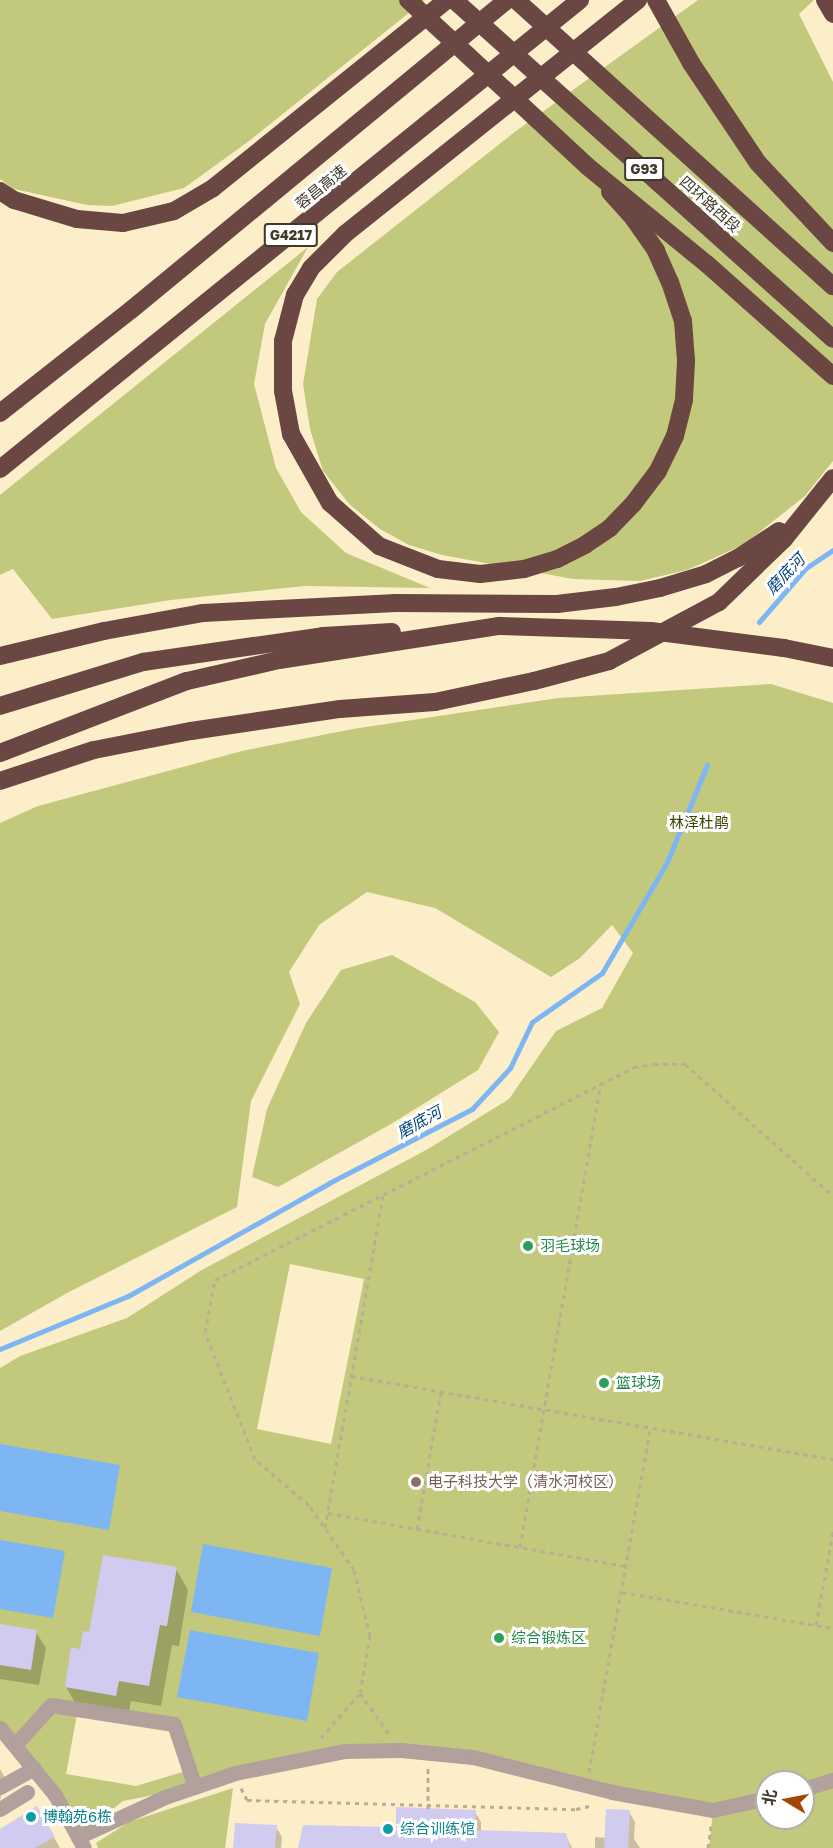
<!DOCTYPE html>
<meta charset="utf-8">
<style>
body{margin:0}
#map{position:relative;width:833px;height:1848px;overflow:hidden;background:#fdeeca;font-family:"Golos Text","Noto Sans SC",sans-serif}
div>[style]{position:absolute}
.green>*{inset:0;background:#c2c97c}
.water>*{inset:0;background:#7db6f3}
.shadow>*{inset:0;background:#0003}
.stream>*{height:5px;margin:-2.5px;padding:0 2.5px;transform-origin:2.5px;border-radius:2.5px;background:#7db6f3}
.building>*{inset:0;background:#d1cbef}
.path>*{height:3px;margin-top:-1.5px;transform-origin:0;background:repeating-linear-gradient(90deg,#baae92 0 4.5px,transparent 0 9px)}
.minor>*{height:15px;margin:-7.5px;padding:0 7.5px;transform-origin:7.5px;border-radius:7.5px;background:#b2a09d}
.highway>*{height:18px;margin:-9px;padding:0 9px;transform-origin:9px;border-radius:9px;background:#6a4742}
.highway-bridge>*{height:18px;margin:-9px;padding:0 9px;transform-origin:9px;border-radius:9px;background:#6a4742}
.dots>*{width:16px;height:16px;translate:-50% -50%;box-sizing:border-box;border:3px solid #fff;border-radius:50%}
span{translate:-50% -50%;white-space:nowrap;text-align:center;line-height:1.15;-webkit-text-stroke:6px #fff;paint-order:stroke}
.shield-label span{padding:2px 4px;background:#fff;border:2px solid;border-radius:4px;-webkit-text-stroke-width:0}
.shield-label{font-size:14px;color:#3f392b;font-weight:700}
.street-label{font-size:15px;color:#3f392b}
.park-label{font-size:15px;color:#3f4300}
.leisure-label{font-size:15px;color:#27864d}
.left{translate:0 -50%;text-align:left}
.education-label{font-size:15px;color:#785e54}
.culture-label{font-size:15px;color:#0d838f}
.water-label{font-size:16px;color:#07477d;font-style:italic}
.north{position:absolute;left:755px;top:1770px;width:60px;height:60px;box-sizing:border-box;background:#fff;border:2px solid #b2b0aa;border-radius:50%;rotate:280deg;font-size:16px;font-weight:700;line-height:24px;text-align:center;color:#3f392b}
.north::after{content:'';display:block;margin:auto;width:21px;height:27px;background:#a64404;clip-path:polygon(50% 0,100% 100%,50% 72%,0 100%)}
</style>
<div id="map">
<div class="green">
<i style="clip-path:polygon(0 0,425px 0,249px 141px,184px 188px,112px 206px,87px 205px,14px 189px,0 179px)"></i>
<i style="clip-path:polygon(698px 0,814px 0,799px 14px,833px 82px,833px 461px,805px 496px,743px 545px,687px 570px,640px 581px,573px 579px,442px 555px,409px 545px,380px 529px,350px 505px,323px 471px,310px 429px,303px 384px,317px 299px,337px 272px,516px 131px)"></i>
<i style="clip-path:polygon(308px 247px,265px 324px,254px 384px,276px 468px,301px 512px,346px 553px,430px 588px,305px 586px,171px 600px,52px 619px,13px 569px,0 575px,0 495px)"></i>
<i style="clip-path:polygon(evenodd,771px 684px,833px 703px,833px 1848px,709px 1848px,713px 1811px,473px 1757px,344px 1751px,195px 1787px,123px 1801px,78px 1837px,0 1728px,0 1368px,20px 1356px,127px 1318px,200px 1271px,428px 1149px,509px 1099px,556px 1031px,602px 1008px,633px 953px,612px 925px,580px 958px,551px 977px,435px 908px,367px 892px,319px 925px,289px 972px,300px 1004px,251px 1101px,237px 1207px,67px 1293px,0 1331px,0 823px,38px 806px,242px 751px,353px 729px,558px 698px,771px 684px,290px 1264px,364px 1279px,331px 1444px,257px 1429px,290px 1264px,771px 684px,78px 1709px,174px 1724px,189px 1770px,136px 1786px,66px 1774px,78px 1709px,771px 684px,767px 1782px,803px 1782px,803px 1818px,767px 1818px,767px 1782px)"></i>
<i style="clip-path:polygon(392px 955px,475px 1002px,499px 1032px,478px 1070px,391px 1124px,278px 1187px,252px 1177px,267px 1109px,306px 1023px,341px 970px)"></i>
<i style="clip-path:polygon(233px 1788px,225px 1848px,98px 1848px,96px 1843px,129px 1822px)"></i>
</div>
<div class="water">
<i style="clip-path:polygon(0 1444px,120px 1465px,109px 1530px,0 1511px)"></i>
<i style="clip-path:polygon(0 1540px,65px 1551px,53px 1618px,0 1609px)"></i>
<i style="clip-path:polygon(203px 1544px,332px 1568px,320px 1636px,191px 1612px)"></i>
<i style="clip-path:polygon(190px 1630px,319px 1653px,307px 1721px,177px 1697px)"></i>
</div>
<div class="shadow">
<i style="clip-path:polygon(176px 1569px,188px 1590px,179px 1646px,172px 1645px,161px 1706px,131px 1701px,128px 1716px,78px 1708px,66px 1687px,90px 1634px)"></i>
<i style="clip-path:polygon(0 1626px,36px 1632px,46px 1648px,39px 1685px,0 1679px)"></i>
<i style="clip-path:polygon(0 1769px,5px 1778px,0 1801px)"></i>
<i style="clip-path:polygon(37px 1808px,60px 1848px,0 1848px,0 1830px)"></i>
<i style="clip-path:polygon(475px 1812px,481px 1822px,481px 1832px,565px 1834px,572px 1848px,300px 1848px)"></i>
<i style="clip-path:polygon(629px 1812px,635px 1822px,634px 1839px,640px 1848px,595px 1848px,595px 1837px,606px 1838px)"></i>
<i style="clip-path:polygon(276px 1827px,282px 1837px,281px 1848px,234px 1848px)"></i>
</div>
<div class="stream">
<i style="left:759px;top:622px;width:72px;rotate:-49deg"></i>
<i style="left:806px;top:568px;width:32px;rotate:-34deg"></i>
<i style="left:0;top:1349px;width:139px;rotate:-22.5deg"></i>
<i style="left:128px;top:1296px;width:231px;rotate:-29.3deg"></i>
<i style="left:329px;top:1183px;width:161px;rotate:-27.4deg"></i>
<i style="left:472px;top:1109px;width:56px;rotate:-47.2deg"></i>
<i style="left:510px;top:1068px;width:51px;rotate:-64.4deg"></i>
<i style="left:532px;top:1022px;width:85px;rotate:-35deg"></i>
<i style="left:602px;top:973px;width:129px;rotate:-59.6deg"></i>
<i style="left:667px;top:862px;width:105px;rotate:-67.6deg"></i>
</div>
<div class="building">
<i style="clip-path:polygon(103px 1555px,177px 1567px,167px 1626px,160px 1625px,149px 1686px,119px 1681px,116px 1696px,65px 1687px,71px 1647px,80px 1649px,83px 1631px,89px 1632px)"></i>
<i style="clip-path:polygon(0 1624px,37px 1630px,31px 1670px,0 1665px)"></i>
<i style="clip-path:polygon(37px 1806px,55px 1837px,35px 1848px,0 1848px,0 1829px)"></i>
<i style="clip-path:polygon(396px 1807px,476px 1810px,475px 1830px,566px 1833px,570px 1848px,298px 1848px,303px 1825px,396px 1827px)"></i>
<i style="clip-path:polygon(606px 1809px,630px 1810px,628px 1848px,604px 1848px)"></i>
<i style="clip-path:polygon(235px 1823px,277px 1825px,275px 1848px,233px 1848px)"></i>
</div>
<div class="path">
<i style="left:351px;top:1376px;width:489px;rotate:9.8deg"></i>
<i style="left:328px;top:1513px;width:303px;rotate:10.1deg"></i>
<i style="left:325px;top:1528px;width:337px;rotate:-80.1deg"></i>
<i style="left:417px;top:1529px;width:139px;rotate:-80.1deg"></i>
<i style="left:520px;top:1547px;width:471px;rotate:-80.1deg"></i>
<i style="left:622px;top:1592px;width:214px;rotate:9.7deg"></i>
<i style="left:816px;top:1625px;width:95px;rotate:-79.6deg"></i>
<i style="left:360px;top:1693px;width:52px;rotate:54.5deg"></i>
<i style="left:321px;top:1738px;width:60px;rotate:-49.1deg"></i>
<i style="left:360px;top:1693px;width:58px;rotate:-80deg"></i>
<i style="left:370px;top:1636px;width:68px;rotate:-103.6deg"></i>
<i style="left:354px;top:1570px;width:79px;rotate:-124.7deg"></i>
<i style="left:309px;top:1505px;width:71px;rotate:-139.6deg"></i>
<i style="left:255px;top:1459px;width:136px;rotate:-111.5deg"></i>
<i style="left:205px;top:1332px;width:53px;rotate:-79.1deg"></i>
<i style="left:215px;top:1280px;width:470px;rotate:-26.9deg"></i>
<i style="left:634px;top:1067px;width:20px;rotate:-9deg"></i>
<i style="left:654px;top:1064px;width:31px"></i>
<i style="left:685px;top:1064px;width:198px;rotate:41.7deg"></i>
<i style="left:589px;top:1772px;width:349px;rotate:-79.9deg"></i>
<i style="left:241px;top:1788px;width:13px;rotate:63deg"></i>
<i style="left:247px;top:1800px;width:329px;rotate:1.6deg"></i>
<i style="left:576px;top:1809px;width:17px;rotate:-13deg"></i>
<i style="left:428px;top:1809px;width:41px;rotate:-90deg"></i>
<i style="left:708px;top:1848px;width:22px;rotate:-82deg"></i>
</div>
<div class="minor">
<i style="left:0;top:1728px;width:87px;rotate:50.6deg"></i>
<i style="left:55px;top:1795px;width:60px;rotate:61.3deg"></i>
<i style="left:15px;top:1745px;width:54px;rotate:-48deg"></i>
<i style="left:51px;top:1705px;width:124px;rotate:8.8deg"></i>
<i style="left:174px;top:1724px;width:66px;rotate:71.6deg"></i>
<i style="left:0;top:1787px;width:39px;rotate:-29deg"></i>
<i style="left:803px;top:1789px;width:31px;rotate:-17deg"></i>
<i style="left:0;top:1809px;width:32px;rotate:-32deg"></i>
<i style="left:78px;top:1837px;width:96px;rotate:-24.7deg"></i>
<i style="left:165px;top:1797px;width:74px;rotate:-18.9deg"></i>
<i style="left:235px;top:1773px;width:111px;rotate:-11.4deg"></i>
<i style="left:344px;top:1751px;width:57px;rotate:-1deg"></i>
<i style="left:401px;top:1750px;width:72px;rotate:5.6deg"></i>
<i style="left:473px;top:1757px;width:143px;rotate:14.1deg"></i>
<i style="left:612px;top:1792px;width:103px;rotate:10.1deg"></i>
<i style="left:713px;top:1810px;width:55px;rotate:-12.5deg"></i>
</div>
<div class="highway">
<i style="left:656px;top:0;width:72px;rotate:60.9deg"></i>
<i style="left:691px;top:63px;width:120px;rotate:56.2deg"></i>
<i style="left:758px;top:163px;width:110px;rotate:46.8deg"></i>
<i style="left:825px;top:0;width:16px;rotate:60deg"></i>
<i style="left:0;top:191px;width:17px;rotate:33deg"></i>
<i style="left:14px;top:200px;width:66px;rotate:16.8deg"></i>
<i style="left:77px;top:219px;width:46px;rotate:5deg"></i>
<i style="left:123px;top:223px;width:52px;rotate:-13.2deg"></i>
<i style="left:174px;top:211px;width:45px;rotate:-30.5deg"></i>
<i style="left:213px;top:188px;width:300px;rotate:-38.8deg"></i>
<i style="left:610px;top:192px;width:36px;rotate:48deg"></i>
<i style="left:634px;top:219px;width:39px;rotate:55deg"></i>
<i style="left:656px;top:251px;width:34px;rotate:66deg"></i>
<i style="left:670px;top:282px;width:41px;rotate:71.6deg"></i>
<i style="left:683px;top:321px;width:40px;rotate:85.7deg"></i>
<i style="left:686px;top:361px;width:39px;rotate:93deg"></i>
<i style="left:684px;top:400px;width:37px;rotate:104deg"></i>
<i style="left:675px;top:436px;width:39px;rotate:116deg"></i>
<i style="left:658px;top:471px;width:41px;rotate:127.1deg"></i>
<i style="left:633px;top:504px;width:33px;rotate:134deg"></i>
<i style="left:610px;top:528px;width:30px;rotate:146deg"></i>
<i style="left:585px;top:545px;width:31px;rotate:153deg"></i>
<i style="left:557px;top:559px;width:34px;rotate:163deg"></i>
<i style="left:524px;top:569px;width:44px;rotate:173.5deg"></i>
<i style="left:480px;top:574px;width:42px;rotate:-173.2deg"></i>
<i style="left:438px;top:569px;width:63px;rotate:-158.7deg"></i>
<i style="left:379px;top:546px;width:65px;rotate:-138.7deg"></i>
<i style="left:330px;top:503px;width:79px;rotate:-119.5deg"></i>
<i style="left:291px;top:434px;width:44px;rotate:-100.5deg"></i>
<i style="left:283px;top:391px;width:50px;rotate:-90deg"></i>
<i style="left:283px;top:341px;width:48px;rotate:-75.4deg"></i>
<i style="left:295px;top:295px;width:31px;rotate:-59deg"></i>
<i style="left:311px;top:268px;width:48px;rotate:-45deg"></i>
<i style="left:345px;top:234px;width:375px;rotate:-38.6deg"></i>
<i style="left:0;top:413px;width:167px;rotate:-38.2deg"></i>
<i style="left:131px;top:310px;width:487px;rotate:-39.5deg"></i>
<i style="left:0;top:469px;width:746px;rotate:-38.96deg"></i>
<i style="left:0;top:656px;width:107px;rotate:-13.5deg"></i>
<i style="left:104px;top:631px;width:101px;rotate:-10.3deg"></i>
<i style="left:203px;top:613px;width:193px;rotate:-3deg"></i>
<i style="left:396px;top:603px;width:161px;rotate:0.4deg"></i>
<i style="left:557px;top:604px;width:59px;rotate:-6.8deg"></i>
<i style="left:616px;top:597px;width:45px;rotate:-11.6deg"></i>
<i style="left:660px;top:588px;width:48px;rotate:-16.9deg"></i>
<i style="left:706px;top:574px;width:36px;rotate:-27deg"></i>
<i style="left:738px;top:558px;width:49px;rotate:-33.4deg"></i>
<i style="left:0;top:706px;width:150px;rotate:-17.1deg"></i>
<i style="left:143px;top:662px;width:182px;rotate:-8.2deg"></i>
<i style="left:323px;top:636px;width:69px;rotate:-3.3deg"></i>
<i style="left:0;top:753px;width:200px;rotate:-21.1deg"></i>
<i style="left:187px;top:681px;width:94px;rotate:-12.9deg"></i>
<i style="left:279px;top:660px;width:223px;rotate:-8.8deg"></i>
<i style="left:0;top:781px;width:99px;rotate:-18.3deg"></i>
<i style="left:94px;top:750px;width:99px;rotate:-11.1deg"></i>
<i style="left:191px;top:731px;width:151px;rotate:-8.4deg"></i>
<i style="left:340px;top:709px;width:95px;rotate:-4.2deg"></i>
<i style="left:435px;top:702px;width:101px;rotate:-12deg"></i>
<i style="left:534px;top:681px;width:78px;rotate:-14.9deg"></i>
<i style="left:609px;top:661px;width:125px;rotate:-28.2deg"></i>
<i style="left:719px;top:602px;width:91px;rotate:-44.1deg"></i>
<i style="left:784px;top:539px;width:78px;rotate:-51.2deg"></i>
</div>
<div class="highway-bridge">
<i style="left:408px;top:0;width:244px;rotate:42.8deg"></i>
<i style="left:587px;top:166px;width:156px;rotate:39.3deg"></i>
<i style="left:708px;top:265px;width:167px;rotate:41.6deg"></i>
<i style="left:454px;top:0;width:508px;rotate:41.81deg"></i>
<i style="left:516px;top:0;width:427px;rotate:42.1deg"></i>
<i style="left:499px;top:626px;width:152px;rotate:1.9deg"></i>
<i style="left:651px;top:631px;width:134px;rotate:7.3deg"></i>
<i style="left:784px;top:648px;width:50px;rotate:11.5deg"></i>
</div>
<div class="dots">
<i style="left:528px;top:1246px;background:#2e9e5b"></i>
<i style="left:604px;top:1383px;background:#2e9e5b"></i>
<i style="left:416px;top:1482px;background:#8d6e63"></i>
<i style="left:499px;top:1638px;background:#2e9e5b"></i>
<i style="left:31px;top:1817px;background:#0f9aa8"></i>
<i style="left:388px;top:1829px;background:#0f9aa8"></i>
</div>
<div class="shield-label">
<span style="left:644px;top:169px">G93</span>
<span style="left:291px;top:235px">G4217</span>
</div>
<div class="street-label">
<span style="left:321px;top:187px;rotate:-39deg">蓉昌高速</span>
<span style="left:710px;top:204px;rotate:42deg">四环路西段</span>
</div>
<div class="park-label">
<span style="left:699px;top:823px">林泽杜鹃</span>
</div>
<div class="leisure-label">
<span class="left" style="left:540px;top:1246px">羽毛球场</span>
<span class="left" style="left:616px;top:1383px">篮球场</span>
<span class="left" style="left:511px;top:1638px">综合锻炼区</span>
</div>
<div class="education-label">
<span class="left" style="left:428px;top:1482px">电子科技大学（清水河校区）</span>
</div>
<div class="culture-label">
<span class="left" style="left:43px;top:1817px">博翰苑6栋</span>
<span class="left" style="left:400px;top:1829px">综合训练馆</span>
</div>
<div class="water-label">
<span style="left:785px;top:574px;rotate:-46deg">磨底河</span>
<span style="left:419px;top:1122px;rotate:-29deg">磨底河</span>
</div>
<div class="north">北</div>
</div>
